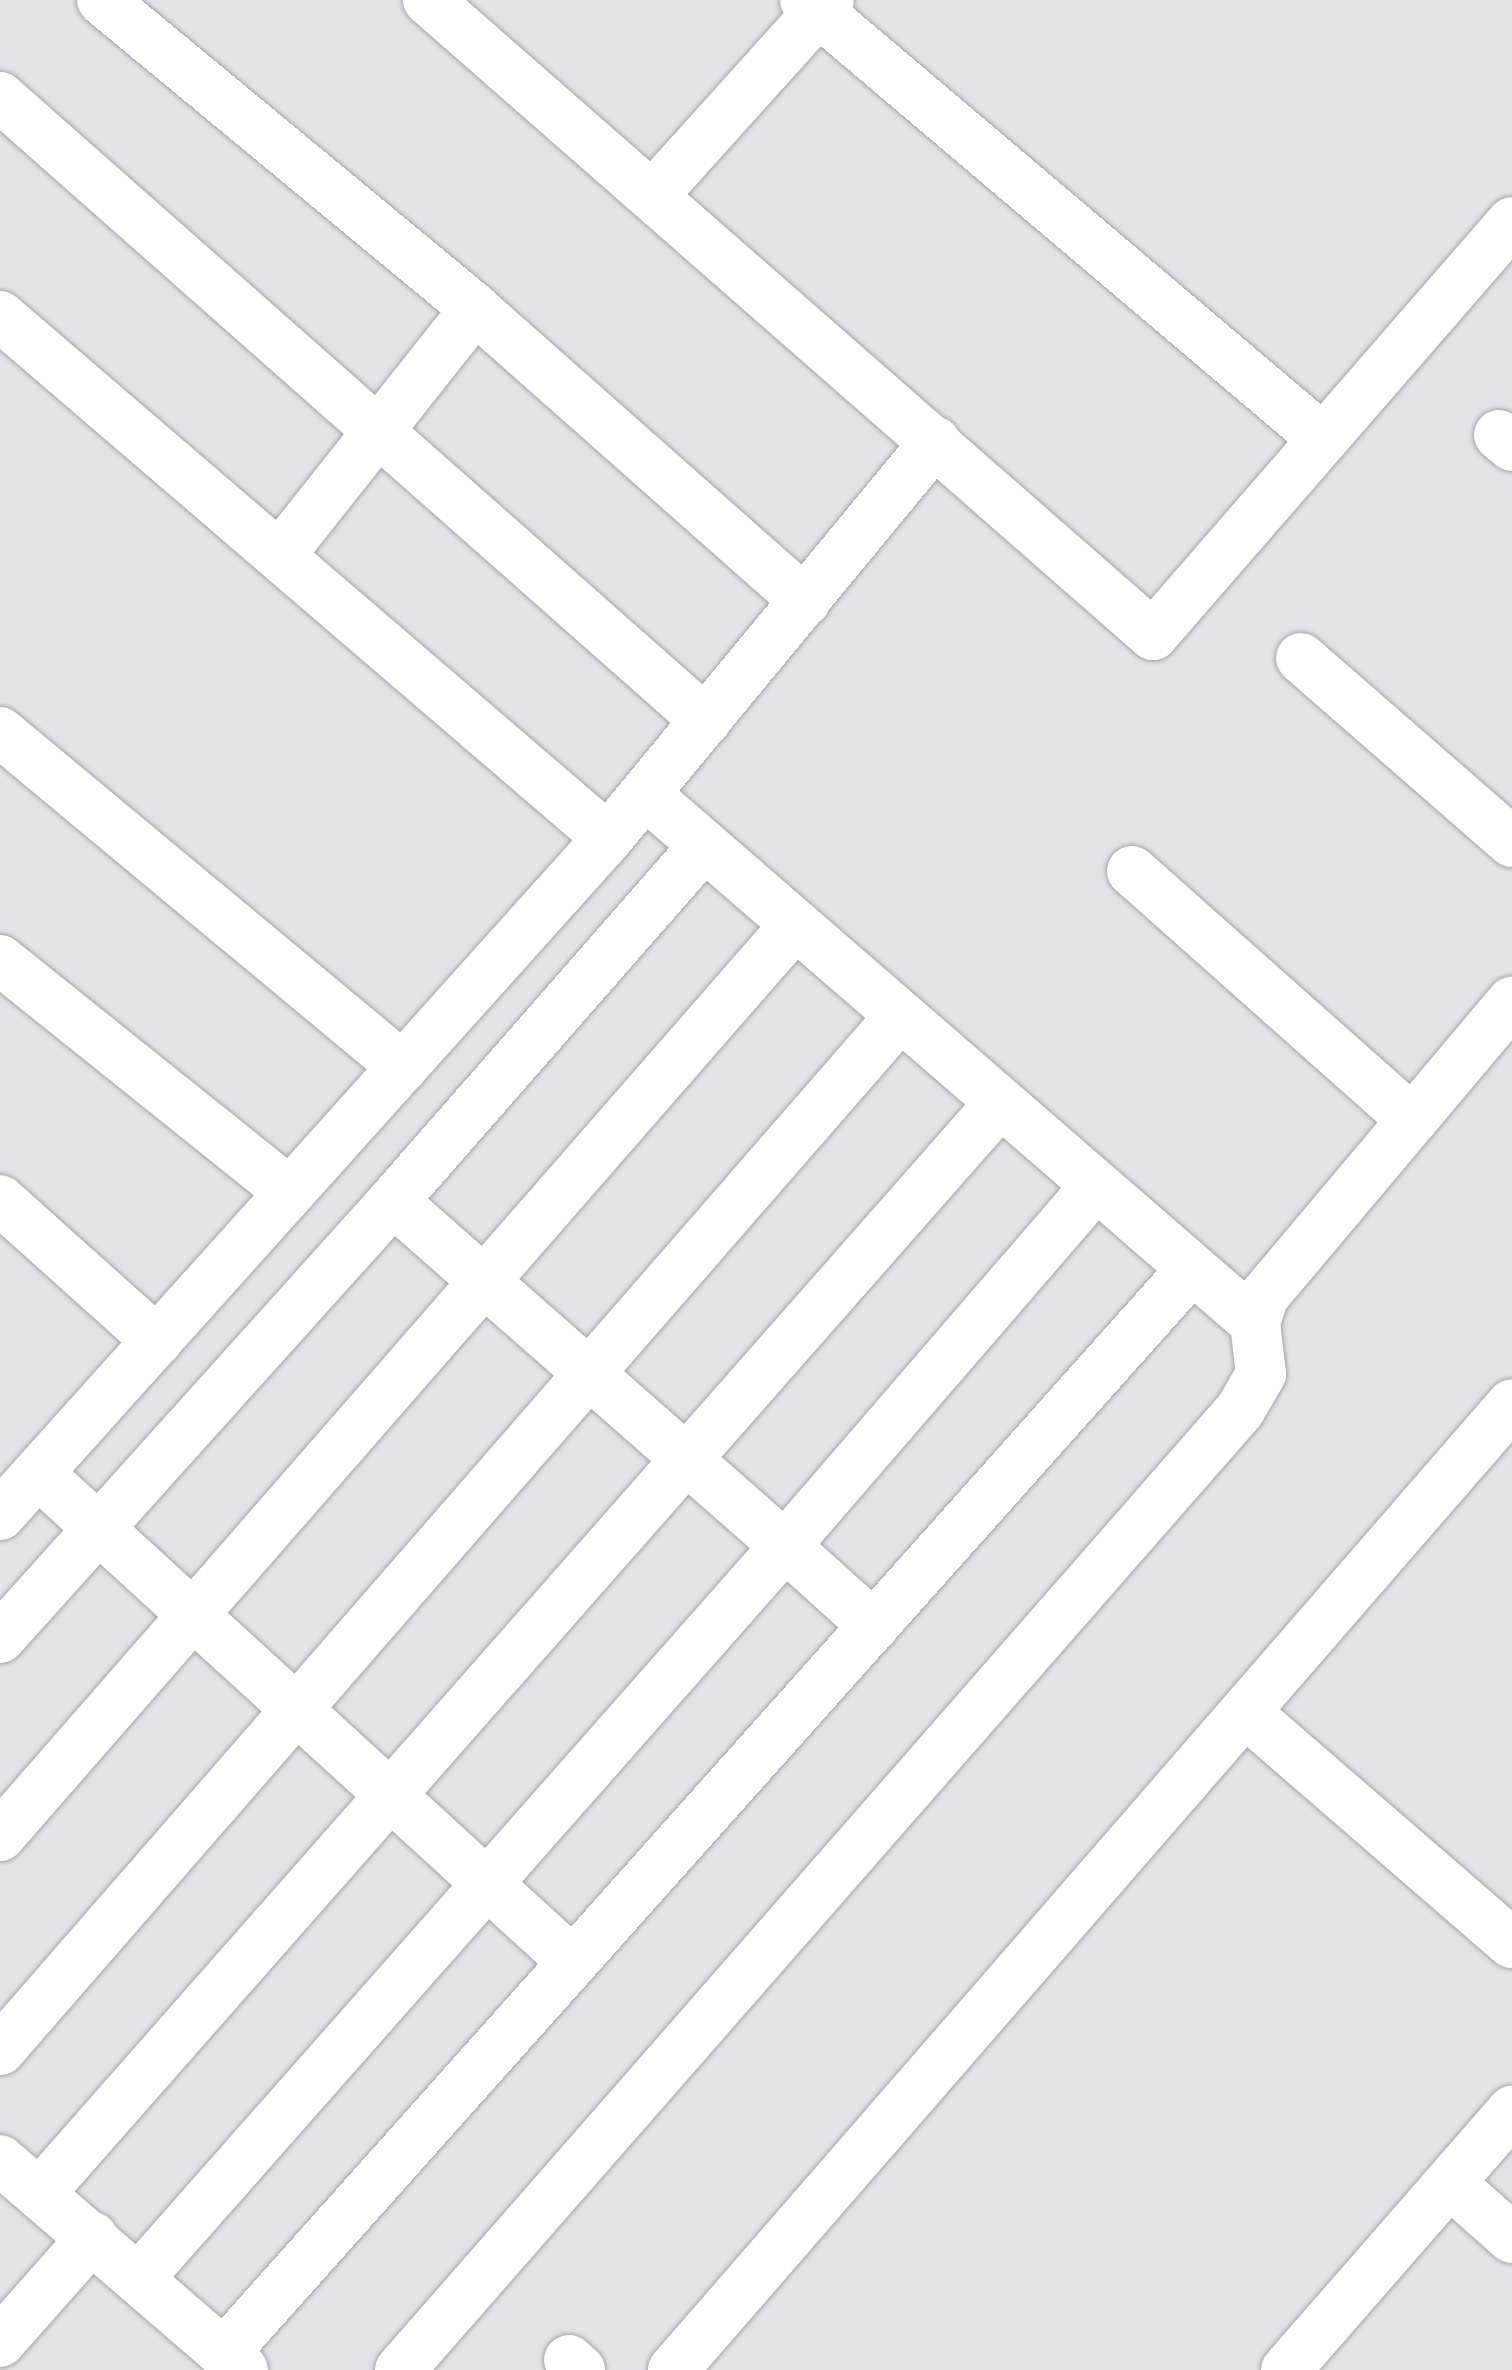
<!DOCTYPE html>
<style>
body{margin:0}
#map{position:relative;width:1512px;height:2370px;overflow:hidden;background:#e3e3e8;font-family:Georgia,serif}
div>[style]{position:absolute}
.roads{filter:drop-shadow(0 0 2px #a4a5aa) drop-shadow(0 0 2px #a4a5aa)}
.street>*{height:50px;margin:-25px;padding:0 25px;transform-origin:25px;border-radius:25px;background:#fff}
span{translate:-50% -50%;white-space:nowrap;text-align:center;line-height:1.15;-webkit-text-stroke:9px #fff;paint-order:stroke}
</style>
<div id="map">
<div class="roads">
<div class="street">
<i style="left:102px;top:0;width:484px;rotate:39.6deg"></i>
<i style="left:475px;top:309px;width:441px;rotate:41.5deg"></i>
<i style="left:428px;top:0;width:964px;rotate:41.21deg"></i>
<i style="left:1153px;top:635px;width:547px;rotate:-49deg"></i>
<i style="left:805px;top:0;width:678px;rotate:40.27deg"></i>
<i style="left:0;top:97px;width:942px;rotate:41.47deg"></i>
<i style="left:656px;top:192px;width:258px;rotate:-48deg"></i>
<i style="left:0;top:316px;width:801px;rotate:40.65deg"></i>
<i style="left:1499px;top:435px;width:17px;rotate:40deg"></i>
<i style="left:280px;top:555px;width:314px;rotate:-51.6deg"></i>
<i style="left:1301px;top:658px;width:280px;rotate:41.1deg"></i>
<i style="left:0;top:732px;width:524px;rotate:39.74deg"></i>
<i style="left:645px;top:794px;width:807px;rotate:40.93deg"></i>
<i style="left:1132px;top:871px;width:375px;rotate:41.6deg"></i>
<i style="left:0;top:960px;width:371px;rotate:38.7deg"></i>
<i style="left:0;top:1200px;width:211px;rotate:41.9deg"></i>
<i style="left:52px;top:1486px;width:706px;rotate:42.42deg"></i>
<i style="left:0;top:1515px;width:910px;rotate:-48.07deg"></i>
<i style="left:608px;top:838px;width:514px;rotate:-50.45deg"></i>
<i style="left:874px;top:1626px;width:120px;rotate:-138deg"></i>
<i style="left:785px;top:1546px;width:476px;rotate:-49.2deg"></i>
<i style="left:0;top:1638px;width:588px;rotate:-48.03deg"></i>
<i style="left:1245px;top:1712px;width:353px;rotate:40.9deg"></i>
<i style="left:0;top:1836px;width:1209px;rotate:-48.89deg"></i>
<i style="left:0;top:2050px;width:1371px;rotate:-48.96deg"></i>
<i style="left:0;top:2160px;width:321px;rotate:40.8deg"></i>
<i style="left:1450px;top:2183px;width:83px;rotate:41.6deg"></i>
<i style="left:40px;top:2193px;width:1452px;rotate:-48.63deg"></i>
<i style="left:139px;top:2278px;width:976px;rotate:-48.57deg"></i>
<i style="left:785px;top:1546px;width:522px;rotate:-138.65deg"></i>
<i style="left:393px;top:1201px;width:472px;rotate:-48.8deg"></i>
<i style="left:0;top:2342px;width:140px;rotate:-48.5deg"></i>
<i style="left:224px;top:2353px;width:1453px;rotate:-48.24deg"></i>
<i style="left:569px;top:2360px;width:15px;rotate:42deg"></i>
<i style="left:400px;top:2370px;width:1276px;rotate:-48.81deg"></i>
<i style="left:1240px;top:1410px;width:42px;rotate:-59.7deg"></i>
<i style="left:1261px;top:1374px;width:51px;rotate:-96.7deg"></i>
<i style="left:1255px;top:1323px;width:28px;rotate:-72deg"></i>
<i style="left:1264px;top:1296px;width:385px;rotate:-49.9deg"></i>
<i style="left:673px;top:2370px;width:1279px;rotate:-49.02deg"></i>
<i style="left:1286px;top:2370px;width:344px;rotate:-48.9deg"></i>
</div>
</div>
</div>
